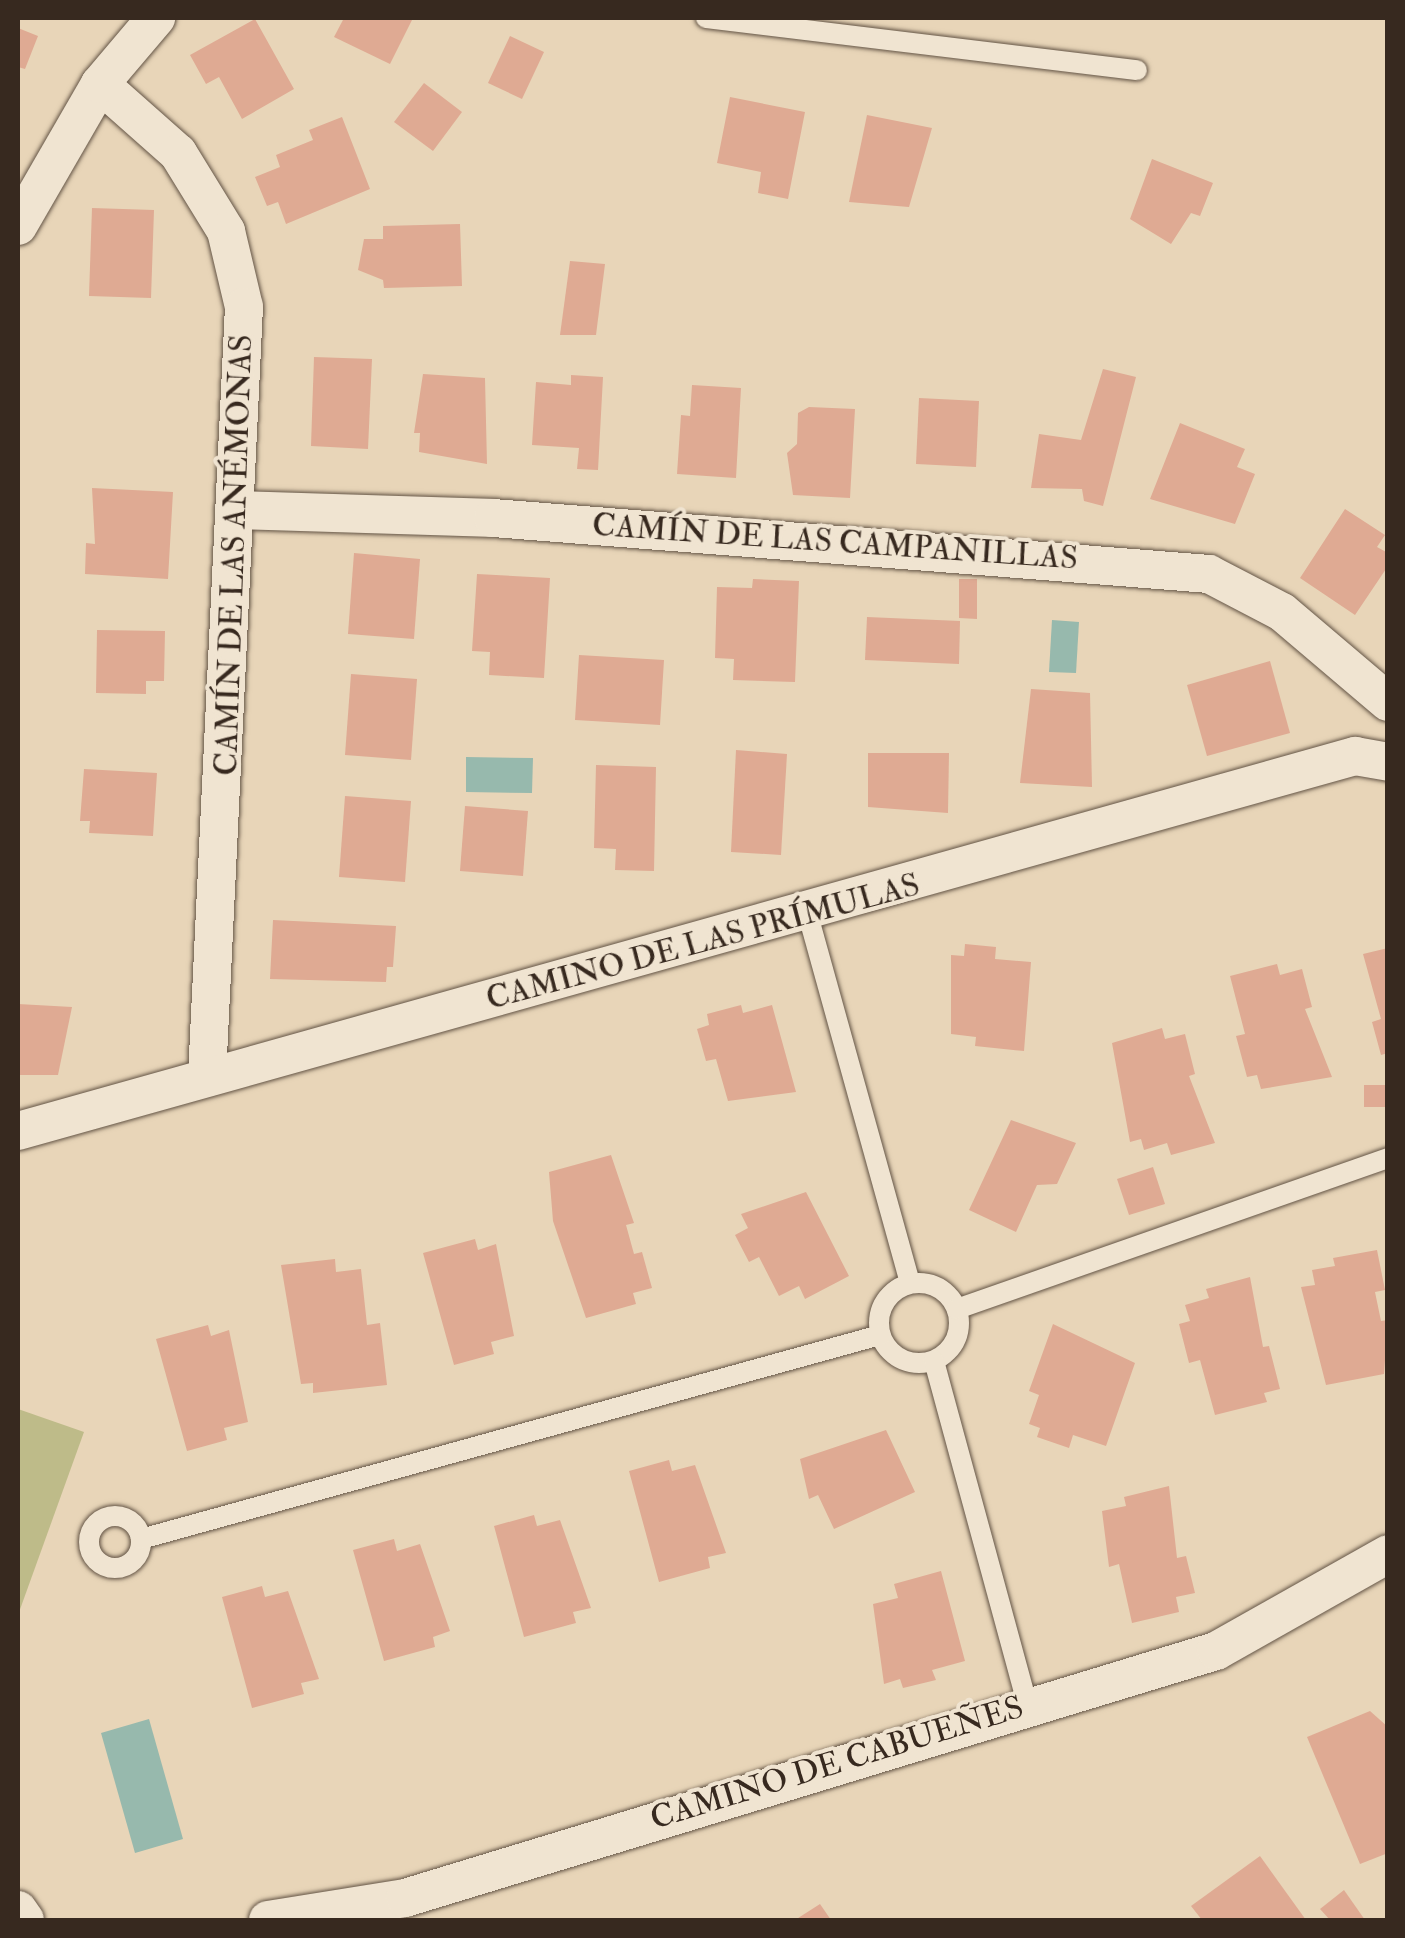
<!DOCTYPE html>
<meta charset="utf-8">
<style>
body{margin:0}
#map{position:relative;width:1405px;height:1938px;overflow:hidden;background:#e8d5b8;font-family:"IM FELL Double Pica",serif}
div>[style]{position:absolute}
.green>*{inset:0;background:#bebb89}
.water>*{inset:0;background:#97b9ad}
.building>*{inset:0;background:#dfaa93}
.roads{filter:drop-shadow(0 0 2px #635445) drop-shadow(0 0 2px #635445)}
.lane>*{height:20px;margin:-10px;padding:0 10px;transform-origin:10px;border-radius:10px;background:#f0e4d1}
.lane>.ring{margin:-10px;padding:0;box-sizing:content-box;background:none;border:20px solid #f0e4d1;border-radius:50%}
.street>*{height:38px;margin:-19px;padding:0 19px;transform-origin:19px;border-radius:19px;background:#f0e4d1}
span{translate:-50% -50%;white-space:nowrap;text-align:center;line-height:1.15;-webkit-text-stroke:8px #f0e4d1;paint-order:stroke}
.street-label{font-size:32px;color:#37291f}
.frame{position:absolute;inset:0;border:20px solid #37291f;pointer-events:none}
</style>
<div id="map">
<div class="green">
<i style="clip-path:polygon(18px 1409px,84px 1432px,18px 1615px)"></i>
</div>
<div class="water">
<i style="clip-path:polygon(1052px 620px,1079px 622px,1076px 673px,1049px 672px)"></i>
<i style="clip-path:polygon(466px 757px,533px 758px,532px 793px,466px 792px)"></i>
<i style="clip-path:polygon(149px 1719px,183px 1839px,135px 1853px,101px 1733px)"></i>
</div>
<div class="building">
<i style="clip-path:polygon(344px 18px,413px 18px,390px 64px,334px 37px)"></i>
<i style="clip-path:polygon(255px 19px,294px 89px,242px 119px,219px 77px,206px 84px,190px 55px)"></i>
<i style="clip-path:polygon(18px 28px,38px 36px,25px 69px,18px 67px)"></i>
<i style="clip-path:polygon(510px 36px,544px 52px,522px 99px,488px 83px)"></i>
<i style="clip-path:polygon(424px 83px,462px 112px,433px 151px,394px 122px)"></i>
<i style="clip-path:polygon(730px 97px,805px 112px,788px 199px,758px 193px,761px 172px,717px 163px)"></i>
<i style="clip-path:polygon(867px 115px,932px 128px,909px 207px,849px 202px)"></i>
<i style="clip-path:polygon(342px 117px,370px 189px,286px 224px,278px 202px,267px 206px,255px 177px,280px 167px,276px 155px,313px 140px,309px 130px)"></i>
<i style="clip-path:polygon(1152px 159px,1213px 183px,1200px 216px,1191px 213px,1171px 244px,1130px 219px)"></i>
<i style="clip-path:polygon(92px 208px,154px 210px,151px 298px,89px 296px)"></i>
<i style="clip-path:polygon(460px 224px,462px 286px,384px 288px,383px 280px,358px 270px,364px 239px,383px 239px,383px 226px)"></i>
<i style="clip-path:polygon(570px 261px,605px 264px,596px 335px,560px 335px)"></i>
<i style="clip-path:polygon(314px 357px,372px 359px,368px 449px,311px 446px)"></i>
<i style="clip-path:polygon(1103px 369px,1136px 377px,1103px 506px,1084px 501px,1082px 489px,1031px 488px,1039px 434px,1081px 440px)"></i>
<i style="clip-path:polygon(423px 374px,485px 378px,487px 464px,419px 452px,420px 433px,414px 433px)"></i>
<i style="clip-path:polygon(571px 375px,603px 377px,598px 470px,577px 469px,579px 448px,532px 445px,536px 382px,571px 385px)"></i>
<i style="clip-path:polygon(692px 385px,741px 388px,736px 478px,677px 474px,681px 415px,690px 416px)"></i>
<i style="clip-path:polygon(919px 398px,979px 401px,976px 467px,916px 464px)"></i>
<i style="clip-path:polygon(809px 407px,855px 409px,850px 498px,793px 495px,787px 453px,797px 444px,798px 413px)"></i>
<i style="clip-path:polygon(1180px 423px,1245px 449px,1237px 467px,1255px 474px,1235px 524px,1150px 499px)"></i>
<i style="clip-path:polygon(92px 488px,173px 492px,168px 579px,85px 574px,86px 543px,95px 544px)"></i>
<i style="clip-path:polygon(1345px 509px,1385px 535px,1377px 547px,1388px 553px,1388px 566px,1355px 615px,1300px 578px)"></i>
<i style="clip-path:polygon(354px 553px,420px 559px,414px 639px,348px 634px)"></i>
<i style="clip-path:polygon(477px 574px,550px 578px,544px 678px,489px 675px,490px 652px,472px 651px)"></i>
<i style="clip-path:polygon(753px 579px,799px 581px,795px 682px,733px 680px,734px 659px,715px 658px,717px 587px,752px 588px)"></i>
<i style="clip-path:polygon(959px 579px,977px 579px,977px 619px,959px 618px)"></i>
<i style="clip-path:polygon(867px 617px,960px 621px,959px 664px,865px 660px)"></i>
<i style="clip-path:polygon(97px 630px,165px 631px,164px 681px,146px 681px,146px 694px,96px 693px)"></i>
<i style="clip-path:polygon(579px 655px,664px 660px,660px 725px,575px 720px)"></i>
<i style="clip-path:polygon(1270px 661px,1290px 733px,1207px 756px,1187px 685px)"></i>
<i style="clip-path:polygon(351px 674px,417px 679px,411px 760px,345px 755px)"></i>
<i style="clip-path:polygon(1031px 689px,1090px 693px,1092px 787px,1020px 783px)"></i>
<i style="clip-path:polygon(736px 750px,787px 754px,781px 855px,731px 852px)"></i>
<i style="clip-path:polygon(868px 753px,949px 753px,948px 813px,868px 807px)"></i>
<i style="clip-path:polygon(596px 765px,656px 767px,654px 871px,615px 870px,616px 849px,594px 848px)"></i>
<i style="clip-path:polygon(84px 769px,157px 773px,153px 836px,89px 833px,90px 821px,80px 821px)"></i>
<i style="clip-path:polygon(345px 796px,411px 801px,405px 882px,339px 877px)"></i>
<i style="clip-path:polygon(465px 806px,528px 811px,523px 876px,460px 871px)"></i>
<i style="clip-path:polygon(273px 920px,396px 926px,393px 967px,387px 967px,386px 982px,270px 979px)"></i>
<i style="clip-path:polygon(965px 944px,996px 947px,995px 959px,1031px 962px,1024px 1051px,975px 1046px,976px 1037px,951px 1034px,951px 955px,964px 956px)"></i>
<i style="clip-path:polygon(1388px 948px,1388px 1053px,1381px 1055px,1372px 1022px,1381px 1019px,1363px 954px)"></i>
<i style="clip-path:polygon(1277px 964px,1280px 975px,1302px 969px,1312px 1007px,1305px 1009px,1332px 1077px,1261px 1089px,1257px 1075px,1247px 1077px,1236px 1036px,1245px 1034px,1230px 976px)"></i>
<i style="clip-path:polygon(18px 1004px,72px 1007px,58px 1075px,18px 1075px)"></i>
<i style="clip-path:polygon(741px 1005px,743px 1013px,772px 1005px,796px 1092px,728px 1101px,716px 1059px,706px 1061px,697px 1029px,709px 1025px,707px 1014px)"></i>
<i style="clip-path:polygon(1162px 1028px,1165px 1039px,1185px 1034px,1195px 1074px,1189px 1076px,1215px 1143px,1171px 1155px,1167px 1143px,1144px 1150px,1141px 1139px,1130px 1142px,1112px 1043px)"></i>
<i style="clip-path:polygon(1364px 1085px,1388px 1085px,1388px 1107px,1364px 1107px)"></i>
<i style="clip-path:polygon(1011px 1120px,1076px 1143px,1057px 1184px,1037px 1185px,1016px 1232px,969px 1210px)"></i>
<i style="clip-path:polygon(611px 1155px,634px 1223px,626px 1225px,634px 1254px,642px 1252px,652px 1288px,633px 1293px,636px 1304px,586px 1318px,553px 1221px,549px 1172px)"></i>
<i style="clip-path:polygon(1153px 1167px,1165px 1204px,1129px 1215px,1117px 1179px)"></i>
<i style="clip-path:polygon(806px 1192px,849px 1276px,805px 1299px,799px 1286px,779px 1296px,759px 1257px,749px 1262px,735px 1235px,748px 1228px,741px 1214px)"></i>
<i style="clip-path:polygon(475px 1239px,478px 1250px,496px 1244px,514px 1336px,491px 1342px,494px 1354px,454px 1365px,423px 1253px)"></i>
<i style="clip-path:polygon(1377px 1250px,1385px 1290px,1375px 1292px,1381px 1321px,1388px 1320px,1384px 1374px,1326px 1385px,1301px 1287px,1315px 1285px,1312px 1270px,1335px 1266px,1333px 1258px)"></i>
<i style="clip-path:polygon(335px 1259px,336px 1272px,361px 1269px,367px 1325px,380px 1323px,387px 1385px,313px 1393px,313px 1383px,301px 1384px,281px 1265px)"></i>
<i style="clip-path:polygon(1250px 1277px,1263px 1347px,1269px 1346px,1280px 1389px,1264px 1393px,1267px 1402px,1215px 1415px,1200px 1360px,1189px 1363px,1179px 1324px,1190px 1321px,1185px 1305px,1209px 1298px,1206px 1289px)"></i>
<i style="clip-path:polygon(1053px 1324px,1135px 1363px,1106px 1446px,1073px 1435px,1069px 1448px,1037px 1437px,1040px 1428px,1029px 1424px,1039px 1395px,1029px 1391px)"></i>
<i style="clip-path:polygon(208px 1325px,211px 1336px,229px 1330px,248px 1422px,224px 1428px,227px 1440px,187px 1451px,156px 1339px)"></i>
<i style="clip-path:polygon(886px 1430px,915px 1492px,834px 1529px,818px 1495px,809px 1499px,800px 1459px)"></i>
<i style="clip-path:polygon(669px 1460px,672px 1471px,695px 1465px,726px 1553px,708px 1557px,710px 1568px,659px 1582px,629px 1471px)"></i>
<i style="clip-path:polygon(1169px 1486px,1177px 1558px,1186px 1556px,1195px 1593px,1176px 1597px,1179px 1612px,1132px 1623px,1119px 1564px,1109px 1567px,1102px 1511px,1126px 1506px,1124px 1497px)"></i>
<i style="clip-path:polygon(534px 1515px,537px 1526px,560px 1520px,591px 1608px,573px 1612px,576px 1623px,524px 1637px,494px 1526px)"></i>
<i style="clip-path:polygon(394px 1539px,397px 1551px,420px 1544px,450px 1631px,433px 1637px,435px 1647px,384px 1661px,353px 1550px)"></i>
<i style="clip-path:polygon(941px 1571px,965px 1661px,932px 1670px,936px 1680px,903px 1688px,900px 1679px,884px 1684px,873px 1604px,898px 1598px,894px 1584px)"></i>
<i style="clip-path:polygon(262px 1586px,265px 1597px,288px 1591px,319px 1679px,301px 1683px,304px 1694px,252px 1708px,222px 1597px)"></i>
<i style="clip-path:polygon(1370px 1711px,1388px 1727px,1388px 1853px,1360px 1864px,1307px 1737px)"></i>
<i style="clip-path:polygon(1260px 1856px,1306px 1920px,1202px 1920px,1191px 1906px)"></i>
<i style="clip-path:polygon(1344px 1890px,1365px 1920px,1330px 1920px,1320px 1909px)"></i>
<i style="clip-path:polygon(820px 1904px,831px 1920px,795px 1920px)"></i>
</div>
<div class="roads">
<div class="lane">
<i style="left:706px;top:18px;width:434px;rotate:6.9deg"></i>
<i style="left:808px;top:915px;width:382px;rotate:74.5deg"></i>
<i class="ring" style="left:879px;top:1283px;width:60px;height:60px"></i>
<i style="left:957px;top:1309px;width:457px;rotate:-19.3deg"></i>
<i style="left:934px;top:1361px;width:355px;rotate:74.8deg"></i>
<i class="ring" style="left:89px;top:1516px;width:32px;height:32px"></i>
<i style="left:141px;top:1539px;width:767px;rotate:-15.43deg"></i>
</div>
<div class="street">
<i style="left:100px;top:84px;width:104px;rotate:41.5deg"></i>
<i style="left:178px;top:153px;width:92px;rotate:58.4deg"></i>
<i style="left:226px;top:231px;width:78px;rotate:76.7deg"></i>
<i style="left:244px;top:307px;width:771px;rotate:92.75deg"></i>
<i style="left:18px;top:226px;width:164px;rotate:-60deg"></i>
<i style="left:100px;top:84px;width:87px;rotate:-49.7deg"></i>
<i style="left:239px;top:510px;width:254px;rotate:1.8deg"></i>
<i style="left:493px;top:518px;width:718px;rotate:4.47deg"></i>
<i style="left:1209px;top:574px;width:82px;rotate:27.5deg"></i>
<i style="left:1282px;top:612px;width:139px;rotate:40.3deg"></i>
<i style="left:18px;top:1131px;width:1389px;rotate:-15.67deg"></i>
<i style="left:1355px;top:756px;width:34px;rotate:10deg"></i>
<i style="left:18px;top:1910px;width:12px;rotate:55deg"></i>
<i style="left:268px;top:1920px;width:139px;rotate:-9.1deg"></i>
<i style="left:405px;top:1898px;width:848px;rotate:-16.94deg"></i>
<i style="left:1216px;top:1651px;width:197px;rotate:-29.4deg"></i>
</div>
</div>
<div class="street-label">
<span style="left:835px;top:542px;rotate:4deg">CAMÍN DE LAS CAMPANILLAS</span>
<span style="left:234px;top:555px;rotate:-88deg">CAMÍN DE LAS ANÉMONAS</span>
<span style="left:703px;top:942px;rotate:-15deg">CAMINO DE LAS PRÍMULAS</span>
<span style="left:837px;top:1763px;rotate:-17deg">CAMINO DE CABUEÑES</span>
</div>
<div class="frame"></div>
</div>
